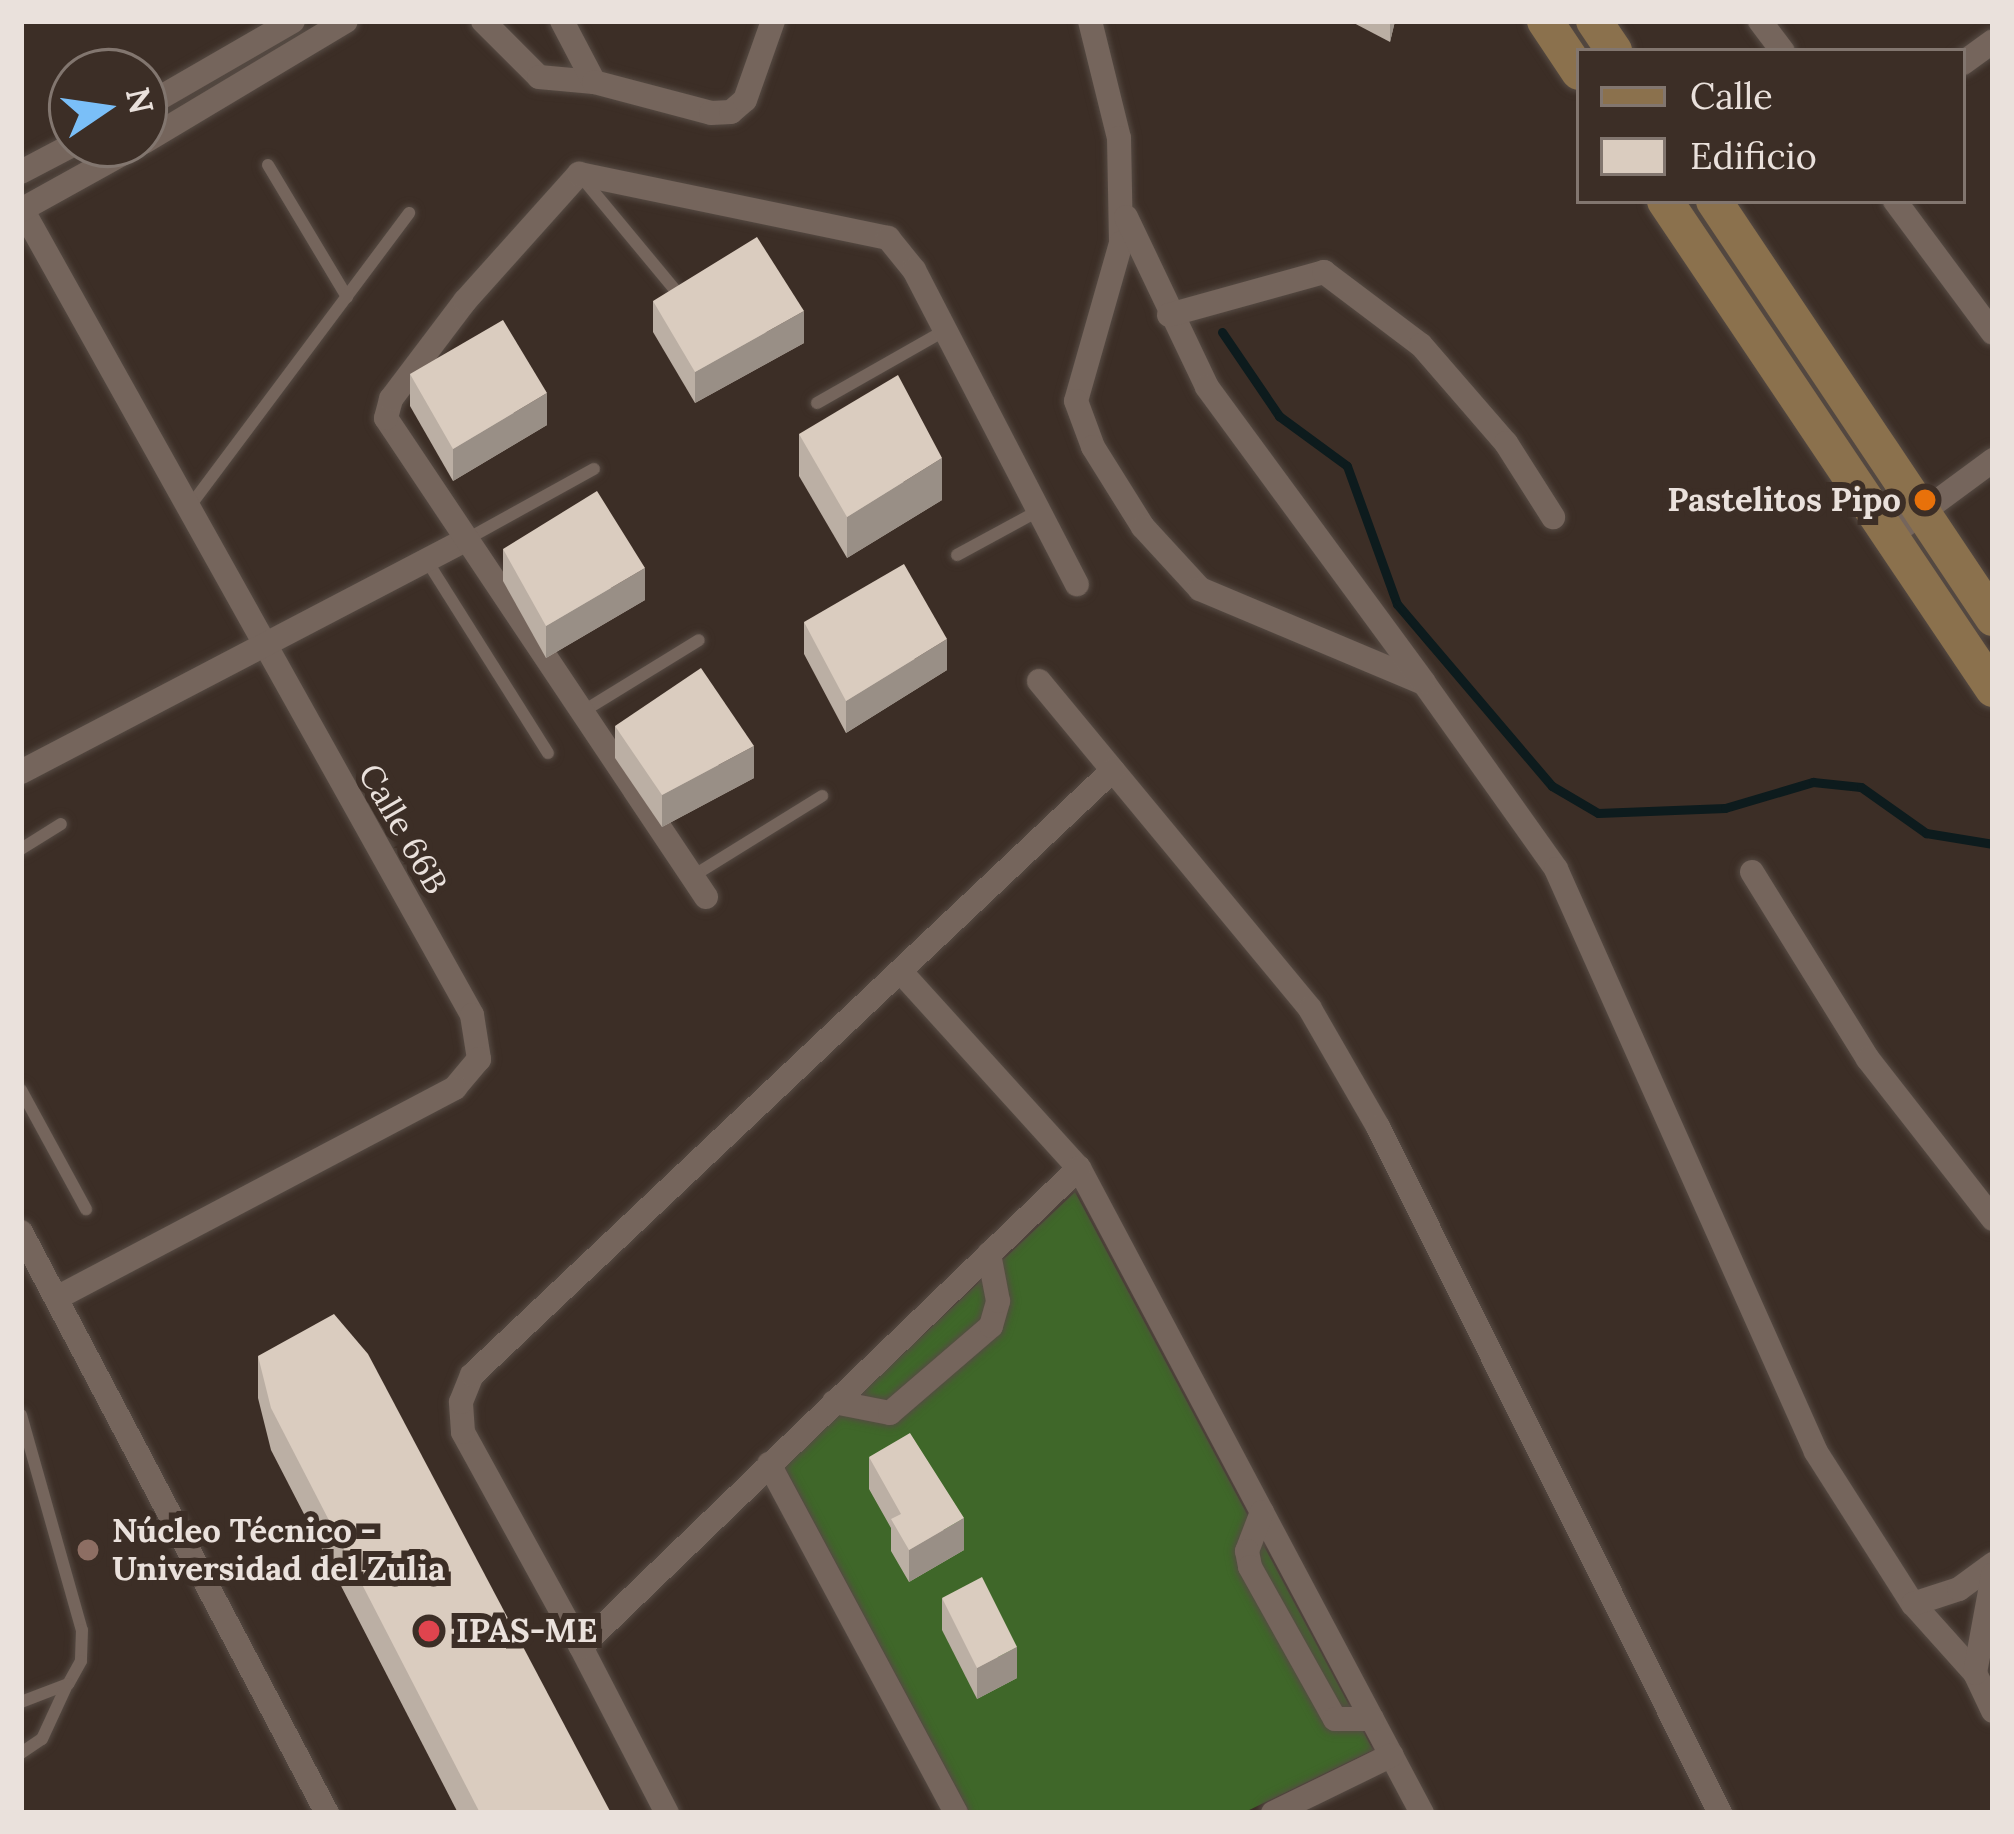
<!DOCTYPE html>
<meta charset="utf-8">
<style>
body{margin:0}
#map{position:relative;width:2014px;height:1834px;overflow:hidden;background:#3c2e26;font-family:Lora,serif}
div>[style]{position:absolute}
.forest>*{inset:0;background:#3f6729}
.stream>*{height:9px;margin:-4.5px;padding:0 4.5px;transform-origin:4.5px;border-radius:4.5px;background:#0d1b1d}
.roads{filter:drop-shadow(0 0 3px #564b44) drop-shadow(0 0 3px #564b44)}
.lane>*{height:12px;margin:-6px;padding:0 6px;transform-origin:6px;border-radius:6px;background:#75655c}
.street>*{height:24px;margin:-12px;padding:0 12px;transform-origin:12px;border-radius:12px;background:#75655c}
.secondary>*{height:36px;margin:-18px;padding:0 18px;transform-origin:18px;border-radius:18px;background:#8b714d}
.wall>*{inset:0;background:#bbafa4}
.shaded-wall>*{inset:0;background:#998f86}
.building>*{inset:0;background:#daccbf}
.dots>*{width:33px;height:33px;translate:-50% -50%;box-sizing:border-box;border:6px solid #3c2e26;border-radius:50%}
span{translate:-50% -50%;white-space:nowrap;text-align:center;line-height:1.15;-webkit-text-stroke:12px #3c2e26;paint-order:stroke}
.poi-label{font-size:33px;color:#eae1dc;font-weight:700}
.right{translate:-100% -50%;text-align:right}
.left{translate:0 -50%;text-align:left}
.street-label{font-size:33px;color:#eae1dc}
.frame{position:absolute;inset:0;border:24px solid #eae1dc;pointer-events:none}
.legend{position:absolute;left:1576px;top:48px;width:390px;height:156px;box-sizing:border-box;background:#3c2e26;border:3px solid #82766f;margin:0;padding:15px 21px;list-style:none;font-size:36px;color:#eae1dc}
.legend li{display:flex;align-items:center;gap:24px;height:60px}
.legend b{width:60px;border:3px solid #82766f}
.north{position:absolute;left:48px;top:48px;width:120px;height:120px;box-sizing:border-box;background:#3c2e26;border:3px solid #82766f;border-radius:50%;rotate:77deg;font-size:33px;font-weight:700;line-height:48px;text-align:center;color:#eae1dc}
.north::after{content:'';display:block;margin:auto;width:42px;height:54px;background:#7abff8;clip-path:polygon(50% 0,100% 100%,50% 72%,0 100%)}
</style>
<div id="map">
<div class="forest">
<i style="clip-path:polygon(1075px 1192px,1373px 1750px,1243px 1813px,970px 1813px,784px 1466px)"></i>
</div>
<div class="stream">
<i style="left:1222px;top:332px;width:102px;rotate:55.8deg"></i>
<i style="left:1279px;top:416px;width:84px;rotate:36.3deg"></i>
<i style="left:1347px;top:466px;width:147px;rotate:70.1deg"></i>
<i style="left:1397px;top:604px;width:239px;rotate:49.6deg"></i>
<i style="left:1552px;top:786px;width:53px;rotate:30.4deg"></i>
<i style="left:1598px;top:813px;width:127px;rotate:-2.3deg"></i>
<i style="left:1725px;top:808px;width:92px;rotate:-16.5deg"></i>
<i style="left:1813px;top:782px;width:48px;rotate:5.9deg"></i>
<i style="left:1861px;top:787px;width:80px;rotate:35.3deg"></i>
<i style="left:1926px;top:833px;width:68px;rotate:9.3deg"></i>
</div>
<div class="roads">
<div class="lane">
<i style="left:268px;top:165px;width:154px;rotate:59.1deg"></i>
<i style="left:583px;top:179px;width:152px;rotate:50.3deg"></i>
<i style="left:817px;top:403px;width:146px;rotate:-29.6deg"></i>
<i style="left:187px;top:510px;width:371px;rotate:-53.2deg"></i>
<i style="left:467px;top:539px;width:145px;rotate:-28.9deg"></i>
<i style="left:957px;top:555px;width:92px;rotate:-28.5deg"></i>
<i style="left:427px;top:561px;width:227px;rotate:57.8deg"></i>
<i style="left:582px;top:712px;width:137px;rotate:-31.6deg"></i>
<i style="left:21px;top:849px;width:47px;rotate:-32deg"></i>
<i style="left:693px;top:876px;width:152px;rotate:-31.8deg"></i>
<i style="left:21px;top:1090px;width:136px;rotate:61.4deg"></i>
<i style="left:21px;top:1415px;width:223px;rotate:74.2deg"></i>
<i style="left:82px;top:1630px;width:31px;rotate:92deg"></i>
<i style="left:81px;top:1661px;width:26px;rotate:119deg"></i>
<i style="left:68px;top:1684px;width:50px;rotate:159deg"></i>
<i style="left:21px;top:1753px;width:25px;rotate:-34deg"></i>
<i style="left:42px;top:1739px;width:60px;rotate:-65.2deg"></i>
</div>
<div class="street">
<i style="left:483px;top:21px;width:79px;rotate:45deg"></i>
<i style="left:539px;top:77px;width:55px;rotate:5.2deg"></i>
<i style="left:562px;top:21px;width:69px;rotate:62.3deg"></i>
<i style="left:594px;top:82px;width:121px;rotate:14.8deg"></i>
<i style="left:711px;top:113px;width:20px;rotate:-3deg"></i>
<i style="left:731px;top:112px;width:18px;rotate:-41deg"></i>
<i style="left:745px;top:100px;width:84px;rotate:-70.5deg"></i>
<i style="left:1090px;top:21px;width:121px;rotate:76.1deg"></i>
<i style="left:1119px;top:138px;width:105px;rotate:88.9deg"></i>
<i style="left:1121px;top:243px;width:164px;rotate:105.9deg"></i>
<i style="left:1076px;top:401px;width:49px;rotate:69.7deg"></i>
<i style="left:1093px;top:447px;width:94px;rotate:58deg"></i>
<i style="left:1143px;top:527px;width:84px;rotate:47.4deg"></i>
<i style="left:1200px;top:589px;width:243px;rotate:22.8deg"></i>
<i style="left:1424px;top:683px;width:228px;rotate:54.6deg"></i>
<i style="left:1556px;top:869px;width:638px;rotate:65.96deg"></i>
<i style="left:1816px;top:1452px;width:180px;rotate:57.5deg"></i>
<i style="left:1913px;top:1604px;width:93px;rotate:48.1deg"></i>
<i style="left:1975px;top:1673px;width:42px;rotate:64.7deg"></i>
<i style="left:1760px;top:21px;width:38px;rotate:53deg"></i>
<i style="left:1963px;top:63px;width:37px;rotate:-36deg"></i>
<i style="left:144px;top:107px;width:172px;rotate:-30deg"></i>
<i style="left:144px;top:142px;width:235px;rotate:-30.9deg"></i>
<i style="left:21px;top:172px;width:60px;rotate:-27.8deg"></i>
<i style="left:1895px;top:201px;width:164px;rotate:53.4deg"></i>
<i style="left:22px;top:209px;width:923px;rotate:60.82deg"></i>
<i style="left:472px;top:1015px;width:45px;rotate:81deg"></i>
<i style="left:479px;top:1059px;width:38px;rotate:130deg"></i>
<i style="left:455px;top:1088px;width:450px;rotate:152.2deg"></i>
<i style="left:21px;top:210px;width:136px;rotate:-29deg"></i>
<i style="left:1126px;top:217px;width:188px;rotate:64.5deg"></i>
<i style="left:1207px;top:387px;width:365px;rotate:53.7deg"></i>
<i style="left:1169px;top:315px;width:161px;rotate:-15.5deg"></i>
<i style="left:1324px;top:272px;width:121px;rotate:37deg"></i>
<i style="left:1421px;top:345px;width:130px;rotate:49.1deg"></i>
<i style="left:1506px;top:443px;width:88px;rotate:57.6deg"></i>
<i style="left:1890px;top:536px;width:128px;rotate:-36.4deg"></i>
<i style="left:1039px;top:681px;width:425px;rotate:50.4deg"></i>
<i style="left:1310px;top:1009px;width:136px;rotate:60deg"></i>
<i style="left:1378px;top:1127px;width:767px;rotate:63.5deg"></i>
<i style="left:21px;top:772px;width:503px;rotate:-27.58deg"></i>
<i style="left:1752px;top:872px;width:220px;rotate:58.2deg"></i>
<i style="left:1868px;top:1059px;width:203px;rotate:52deg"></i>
<i style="left:706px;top:897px;width:576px;rotate:-123.75deg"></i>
<i style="left:386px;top:418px;width:20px;rotate:-75deg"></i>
<i style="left:391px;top:399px;width:123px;rotate:-52.9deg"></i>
<i style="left:465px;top:301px;width:171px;rotate:-48.1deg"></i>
<i style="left:579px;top:174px;width:316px;rotate:11.7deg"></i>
<i style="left:888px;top:238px;width:41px;rotate:50.9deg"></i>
<i style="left:914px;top:270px;width:354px;rotate:62.6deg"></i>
<i style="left:901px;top:972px;width:265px;rotate:47.8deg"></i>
<i style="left:1079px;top:1168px;width:731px;rotate:62deg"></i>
<i style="left:21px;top:1232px;width:657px;rotate:62.23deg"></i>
<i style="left:834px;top:1402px;width:57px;rotate:11.1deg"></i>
<i style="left:890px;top:1413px;width:133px;rotate:-40.7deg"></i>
<i style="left:991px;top:1326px;width:26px;rotate:-74deg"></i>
<i style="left:998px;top:1301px;width:48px;rotate:-100.8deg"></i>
<i style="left:769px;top:1464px;width:396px;rotate:61.8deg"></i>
<i style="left:1262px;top:1512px;width:42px;rotate:111deg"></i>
<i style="left:1247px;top:1551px;width:16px;rotate:79deg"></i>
<i style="left:1250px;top:1567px;width:174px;rotate:60.8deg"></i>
<i style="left:1335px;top:1719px;width:37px"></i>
<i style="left:1913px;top:1604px;width:48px;rotate:-18.1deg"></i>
<i style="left:1959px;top:1589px;width:42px;rotate:-36.3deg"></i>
<i style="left:581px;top:1647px;width:245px;rotate:-118.8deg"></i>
<i style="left:463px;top:1432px;width:30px;rotate:-94deg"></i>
<i style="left:461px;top:1402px;width:29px;rotate:-68deg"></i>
<i style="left:472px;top:1375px;width:881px;rotate:-43.35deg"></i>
<i style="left:1975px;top:1673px;width:100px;rotate:-79.6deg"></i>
<i style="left:667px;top:1813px;width:187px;rotate:-117.4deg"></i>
<i style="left:581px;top:1647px;width:691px;rotate:-43.89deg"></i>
<i style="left:1273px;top:1813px;width:132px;rotate:-26deg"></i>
</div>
<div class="secondary">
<i style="left:1545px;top:21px;width:61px;rotate:56.3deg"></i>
<i style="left:1594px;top:21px;width:36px;rotate:56deg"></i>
<i style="left:1665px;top:201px;width:588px;rotate:56.09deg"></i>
<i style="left:1714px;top:201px;width:502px;rotate:56.21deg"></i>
</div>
</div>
<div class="wall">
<i style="clip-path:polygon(1350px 21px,1395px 21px,1390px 42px)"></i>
<i style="clip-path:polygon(653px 301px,804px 343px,695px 403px,653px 332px)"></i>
<i style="clip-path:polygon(410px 374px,547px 425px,453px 481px,410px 406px)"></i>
<i style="clip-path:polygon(799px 434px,942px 500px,847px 558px,799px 476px)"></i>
<i style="clip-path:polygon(503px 549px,645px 600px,546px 658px,503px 581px)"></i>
<i style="clip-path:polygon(804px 622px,947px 670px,846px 733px,804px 654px)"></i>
<i style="clip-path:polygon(615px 726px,754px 778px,662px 827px,615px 758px)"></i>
<i style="clip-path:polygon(258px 1356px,611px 1813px,458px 1813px,271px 1450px,258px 1398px)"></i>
<i style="clip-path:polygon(869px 1457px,964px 1550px,909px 1582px,891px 1551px,891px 1528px,869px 1489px)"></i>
<i style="clip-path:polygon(942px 1598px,1017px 1678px,977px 1699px,942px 1630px)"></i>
</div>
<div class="shaded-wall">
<i style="clip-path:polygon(1390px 21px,1395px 21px,1390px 42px)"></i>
<i style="clip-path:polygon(804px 311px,804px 343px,695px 403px,695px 372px)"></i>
<i style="clip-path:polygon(547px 393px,547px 425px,453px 481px,453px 449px)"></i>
<i style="clip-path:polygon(942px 458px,942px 500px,847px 558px,847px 517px)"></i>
<i style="clip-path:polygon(645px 568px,645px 600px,546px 658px,546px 626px)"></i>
<i style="clip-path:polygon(947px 639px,947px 670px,846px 733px,846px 701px)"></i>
<i style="clip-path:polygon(754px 746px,754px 778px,662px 827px,662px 795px)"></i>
<i style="clip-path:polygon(964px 1518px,964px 1550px,909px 1582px,909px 1550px)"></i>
<i style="clip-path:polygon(1017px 1647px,1017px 1678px,977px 1699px,977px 1668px)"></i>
</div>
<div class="building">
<i style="clip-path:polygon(757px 237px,804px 311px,695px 372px,653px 301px)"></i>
<i style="clip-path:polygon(503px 320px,547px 393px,453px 449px,410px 374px)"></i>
<i style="clip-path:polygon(898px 375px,942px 458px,847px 517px,799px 434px)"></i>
<i style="clip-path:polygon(597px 491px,645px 568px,546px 626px,503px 549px)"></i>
<i style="clip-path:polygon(904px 564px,947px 639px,846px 701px,804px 622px)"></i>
<i style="clip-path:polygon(701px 668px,754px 746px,662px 795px,615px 726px)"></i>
<i style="clip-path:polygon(334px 1314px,368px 1354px,611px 1813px,480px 1813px,271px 1408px,258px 1356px)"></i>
<i style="clip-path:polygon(910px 1433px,964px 1518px,909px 1550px,891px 1519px,901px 1514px,869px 1457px)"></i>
<i style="clip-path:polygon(982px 1577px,1017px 1647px,977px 1668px,942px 1598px)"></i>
</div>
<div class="dots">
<i style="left:1925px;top:500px;background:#e8710a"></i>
<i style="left:88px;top:1550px;background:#8d6e63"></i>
<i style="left:429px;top:1631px;background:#e0444e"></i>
</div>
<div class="poi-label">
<span class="right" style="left:1901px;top:500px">Pastelitos Pipo</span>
<span class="left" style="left:112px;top:1550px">Núcleo Técnico -<br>Universidad del Zulia</span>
<span class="left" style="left:456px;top:1631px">IPAS-ME</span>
</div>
<div class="street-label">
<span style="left:403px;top:829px;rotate:60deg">Calle 66B</span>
</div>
<div class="frame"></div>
<ul class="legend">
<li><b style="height:15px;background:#8b714d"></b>Calle</li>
<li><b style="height:33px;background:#daccbf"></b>Edificio</li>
</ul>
<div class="north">N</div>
</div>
